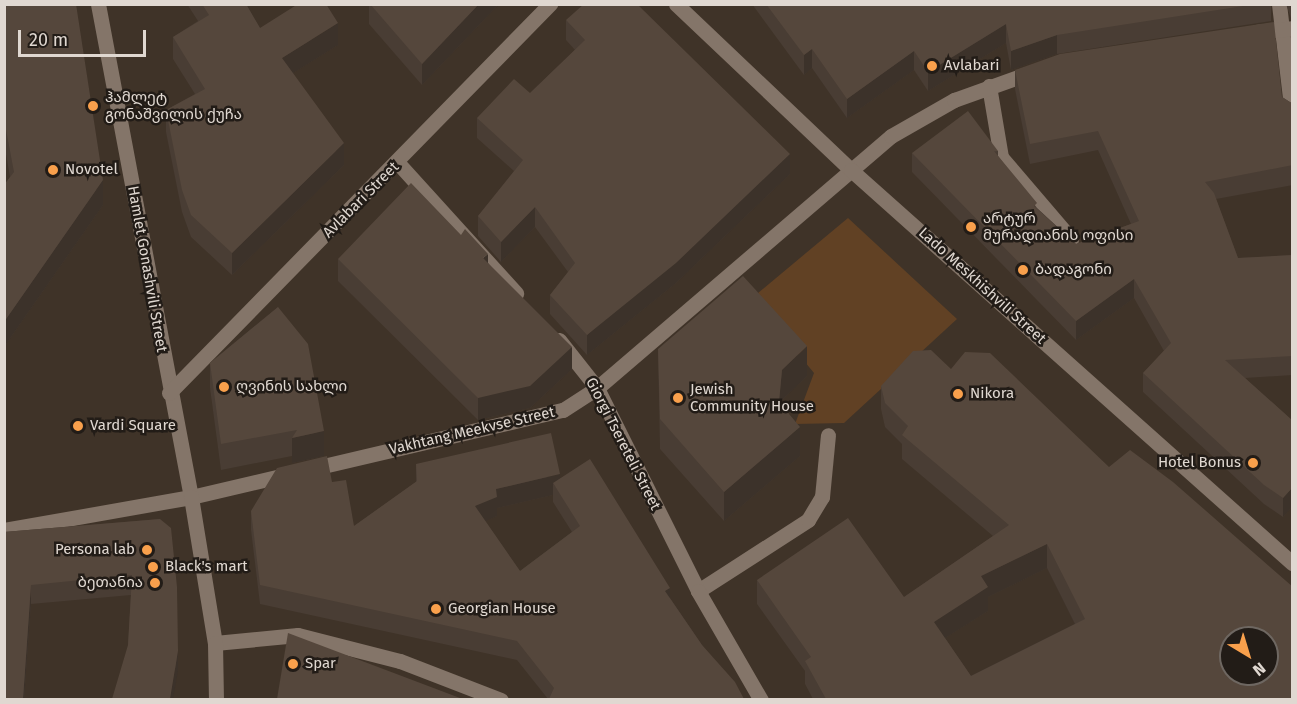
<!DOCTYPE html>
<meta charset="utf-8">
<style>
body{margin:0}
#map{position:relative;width:1297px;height:704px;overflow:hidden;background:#3f3328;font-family:"Fira Sans","Noto Sans Georgian",sans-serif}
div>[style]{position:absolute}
.green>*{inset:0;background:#614124}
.service>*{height:15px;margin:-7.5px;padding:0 7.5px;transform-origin:7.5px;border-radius:7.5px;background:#847569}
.minor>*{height:15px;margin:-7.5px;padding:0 7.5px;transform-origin:7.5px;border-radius:7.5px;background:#847569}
.tertiary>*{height:15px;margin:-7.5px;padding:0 7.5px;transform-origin:7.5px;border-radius:7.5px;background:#847569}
.wall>*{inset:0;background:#493d34}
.shaded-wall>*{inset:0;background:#3c322a}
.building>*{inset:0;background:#55473c}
.dots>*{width:16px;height:16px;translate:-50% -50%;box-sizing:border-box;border:3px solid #221c17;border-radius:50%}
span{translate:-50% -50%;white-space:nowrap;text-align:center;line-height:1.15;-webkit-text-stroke:5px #221c17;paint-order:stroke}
.poi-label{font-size:15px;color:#e0d8d1}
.left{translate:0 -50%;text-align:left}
.right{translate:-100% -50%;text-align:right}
.street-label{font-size:15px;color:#e0d8d1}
.frame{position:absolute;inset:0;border:6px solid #e0d8d1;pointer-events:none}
.north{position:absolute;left:1219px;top:626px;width:60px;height:60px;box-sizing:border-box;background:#221c17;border:2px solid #6e6761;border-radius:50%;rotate:142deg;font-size:16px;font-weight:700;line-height:24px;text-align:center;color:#e0d8d1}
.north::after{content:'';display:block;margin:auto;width:21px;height:27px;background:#f9a04c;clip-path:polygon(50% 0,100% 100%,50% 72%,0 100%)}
.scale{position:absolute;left:18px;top:30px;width:128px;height:27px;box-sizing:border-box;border:3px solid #e0d8d1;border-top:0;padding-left:8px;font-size:18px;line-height:21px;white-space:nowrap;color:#e0d8d1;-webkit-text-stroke:4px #221c17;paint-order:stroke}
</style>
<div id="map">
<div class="green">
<i style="clip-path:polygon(848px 218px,957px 319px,844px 423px,795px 424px,814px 373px,752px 298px)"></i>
</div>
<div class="service">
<i style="left:989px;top:86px;width:72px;rotate:80.4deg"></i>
<i style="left:1001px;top:157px;width:108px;rotate:49.5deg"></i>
<i style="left:698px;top:591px;width:131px;rotate:-32.8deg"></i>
<i style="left:808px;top:520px;width:27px;rotate:-59deg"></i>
<i style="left:822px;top:497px;width:62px;rotate:-84.5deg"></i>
</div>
<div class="minor">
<i style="left:1279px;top:4px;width:111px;rotate:83.3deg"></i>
<i style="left:1256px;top:32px;width:36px;rotate:-6deg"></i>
<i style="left:398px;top:163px;width:176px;rotate:47.8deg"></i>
<i style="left:559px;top:340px;width:61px;rotate:51.6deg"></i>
<i style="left:597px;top:388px;width:227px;rotate:63.5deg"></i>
<i style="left:698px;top:591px;width:126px;rotate:60deg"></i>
<i style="left:4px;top:530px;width:190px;rotate:-10deg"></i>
<i style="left:191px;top:497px;width:382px;rotate:-13.2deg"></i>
<i style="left:563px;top:410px;width:40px;rotate:-32.9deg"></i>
<i style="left:597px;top:388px;width:387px;rotate:-40.6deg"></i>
<i style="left:891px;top:136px;width:73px;rotate:-29.7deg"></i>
<i style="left:954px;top:100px;width:86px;rotate:-19.7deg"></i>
<i style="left:215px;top:643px;width:83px;rotate:-5.5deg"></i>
<i style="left:298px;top:635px;width:105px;rotate:14.3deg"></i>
<i style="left:400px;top:661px;width:108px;rotate:21.1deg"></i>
</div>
<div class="tertiary">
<i style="left:98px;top:4px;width:502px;rotate:79.32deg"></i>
<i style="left:191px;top:497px;width:148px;rotate:80.7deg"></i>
<i style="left:215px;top:643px;width:57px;rotate:89deg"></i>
<i style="left:676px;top:4px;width:241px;rotate:43.5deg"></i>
<i style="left:851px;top:170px;width:591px;rotate:41.71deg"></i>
<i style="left:169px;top:393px;width:545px;rotate:-45.6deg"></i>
</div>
<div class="wall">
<i style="clip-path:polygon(4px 4px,103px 205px,4px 347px,4px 185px,10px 177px,4px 143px)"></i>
<i style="clip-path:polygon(187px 4px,246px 4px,260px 28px,338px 45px,293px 73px,344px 165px,232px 275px,191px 237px,182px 212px,166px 132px,166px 110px,195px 94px,173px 59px,173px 37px,198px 21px)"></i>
<i style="clip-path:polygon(369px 4px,499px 4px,422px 85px,369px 24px)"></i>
<i style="clip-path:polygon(752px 4px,1271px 4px,1271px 21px,1057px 54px,1011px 70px,1006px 43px,928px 91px,914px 70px,847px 118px,812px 68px,804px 75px)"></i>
<i style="clip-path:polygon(1286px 4px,1293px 4px,1293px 20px,1291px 18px)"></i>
<i style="clip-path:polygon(566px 20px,790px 174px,676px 283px,587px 355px,550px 314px,550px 295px,568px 272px,535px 227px,501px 262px,478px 236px,478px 216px,514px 171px,477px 138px,477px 118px,530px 93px,575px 50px,566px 40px)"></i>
<i style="clip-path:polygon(1015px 70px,1282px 97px,1293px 104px,1293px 185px,1216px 199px,1238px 258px,1293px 255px,1293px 375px,1245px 378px,1293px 421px,1293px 506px,1283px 517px,1264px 504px,1143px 392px,1143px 373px,1164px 351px,1134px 298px,1076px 340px,912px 172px,912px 153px,998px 151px,998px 156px,1037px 208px,1076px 244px,1131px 224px,1098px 150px,1030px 164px,1015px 89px)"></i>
<i style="clip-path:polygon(338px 259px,488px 263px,572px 369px,530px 408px,478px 420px,338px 281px)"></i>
<i style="clip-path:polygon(278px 307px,324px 456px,292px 463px,292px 456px,221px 470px,210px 388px,210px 363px)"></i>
<i style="clip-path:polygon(658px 349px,807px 376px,782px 400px,781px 405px,800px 456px,724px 521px,660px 449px)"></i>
<i style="clip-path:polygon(evenodd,881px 386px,1293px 699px,813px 699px,805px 684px,805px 671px,757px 604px,757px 580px,904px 597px,993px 536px,902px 459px,902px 444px,885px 427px,881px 409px,881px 386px,1047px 568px,1075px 624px,971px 676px,945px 638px,988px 611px,988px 597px,1047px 568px)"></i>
<i style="clip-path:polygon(evenodd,416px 464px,560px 478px,670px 598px,702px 645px,744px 699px,548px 699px,517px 660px,260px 604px,251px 530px,251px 511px,332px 482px,354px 526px,416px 482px,416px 464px,553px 495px,553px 502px,572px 532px,520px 571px,485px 521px,497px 516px,497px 508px,553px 495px)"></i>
<i style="clip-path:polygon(160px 519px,178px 671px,128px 645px,131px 595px,31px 604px,24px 699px,4px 699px,4px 532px)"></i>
</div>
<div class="shaded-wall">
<i style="clip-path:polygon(479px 4px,499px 4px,422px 85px,422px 64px)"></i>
<i style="clip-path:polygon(338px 23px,338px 45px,282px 80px,282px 58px)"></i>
<i style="clip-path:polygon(1006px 24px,1006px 43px,928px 91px,928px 72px)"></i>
<i style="clip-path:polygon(1057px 35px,1057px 54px,1011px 70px,1011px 51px)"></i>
<i style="clip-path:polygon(812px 49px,812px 68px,804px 75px,804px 55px)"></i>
<i style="clip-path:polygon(914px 51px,914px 70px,847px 118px,847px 99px)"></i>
<i style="clip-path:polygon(344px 143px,344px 165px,232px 275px,232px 253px)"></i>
<i style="clip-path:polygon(790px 154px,790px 174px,676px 283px,587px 355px,587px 335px)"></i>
<i style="clip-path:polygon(103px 180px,103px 205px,4px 347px,4px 322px)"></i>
<i style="clip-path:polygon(535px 207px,535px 227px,501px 262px,501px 242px)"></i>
<i style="clip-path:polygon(488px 254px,488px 276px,483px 258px)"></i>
<i style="clip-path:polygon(1134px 279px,1134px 298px,1076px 340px,1076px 321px)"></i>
<i style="clip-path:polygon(807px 346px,807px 376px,782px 400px,779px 431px,779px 402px,782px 370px)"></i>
<i style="clip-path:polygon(572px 347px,572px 369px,530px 408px,478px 420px,478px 398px)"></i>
<i style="clip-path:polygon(800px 427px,800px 456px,724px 521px,724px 492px)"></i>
<i style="clip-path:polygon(324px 431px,324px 456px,292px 463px,292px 438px)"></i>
<i style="clip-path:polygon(560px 474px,560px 493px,553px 483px,553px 495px,497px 508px,497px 516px,475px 526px,475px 506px,496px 489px)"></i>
<i style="clip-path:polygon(1293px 487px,1293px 506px,1283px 517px,1283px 498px)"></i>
<i style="clip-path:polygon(1047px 544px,1047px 568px,988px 597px,988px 611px,934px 645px,934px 622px,981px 576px)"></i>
<i style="clip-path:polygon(31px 585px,31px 604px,24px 699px,23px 699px)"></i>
<i style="clip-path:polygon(670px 588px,670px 607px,665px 591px)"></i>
<i style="clip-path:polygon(178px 651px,178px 671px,173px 699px,170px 699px)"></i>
</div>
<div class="building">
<i style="clip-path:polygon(4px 4px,76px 4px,103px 180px,4px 322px,4px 185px,14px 172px,4px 119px)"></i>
<i style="clip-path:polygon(202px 4px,246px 4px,260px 28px,298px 4px,326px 4px,338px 23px,282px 58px,344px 143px,232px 253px,191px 215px,182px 190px,166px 110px,205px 89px,173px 37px,209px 15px)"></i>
<i style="clip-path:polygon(370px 4px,479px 4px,422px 64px)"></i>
<i style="clip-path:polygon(584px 4px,637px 4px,790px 154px,676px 263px,587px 335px,550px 295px,575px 263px,535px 207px,501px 242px,478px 216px,523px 160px,477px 118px,514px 79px,530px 93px,585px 40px,566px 20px)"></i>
<i style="clip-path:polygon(766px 4px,1256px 4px,1057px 35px,1011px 51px,1006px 24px,928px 72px,914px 51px,847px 99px,812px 49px,804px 55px)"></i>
<i style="clip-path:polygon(1274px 22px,1282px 97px,1293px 104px,1293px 165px,1205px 182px,1214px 193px,1238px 258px,1293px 255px,1293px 356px,1225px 360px,1293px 421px,1293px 487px,1283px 498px,1264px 485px,1143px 373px,1171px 343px,1134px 279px,1076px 321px,912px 153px,968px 111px,998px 151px,994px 151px,1037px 203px,1034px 206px,1076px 244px,1139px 221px,1098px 131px,1030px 144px,1015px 70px,1060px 54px)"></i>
<i style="clip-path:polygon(411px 183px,461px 235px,465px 229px,488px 254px,483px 258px,572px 347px,530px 386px,478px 398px,338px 259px)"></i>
<i style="clip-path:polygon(743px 276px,807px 346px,782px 370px,779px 402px,800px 427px,724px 492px,660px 419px,658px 349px)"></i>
<i style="clip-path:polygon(278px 307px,308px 344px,324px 431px,292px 438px,297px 430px,221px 444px,210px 363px)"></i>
<i style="clip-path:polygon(evenodd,931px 350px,951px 369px,965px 352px,990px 353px,1109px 467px,1130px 450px,1173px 482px,1293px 587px,1293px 699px,826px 699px,805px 661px,811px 657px,757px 580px,848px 518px,904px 597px,1009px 525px,902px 435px,908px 426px,885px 403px,881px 386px,913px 351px,931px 350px,1047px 544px,1085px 619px,971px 676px,934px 622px,988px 587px,981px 576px,1047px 544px,931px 350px,1231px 638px,1267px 638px,1267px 674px,1231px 674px,1231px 638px)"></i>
<i style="clip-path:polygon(551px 433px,560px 474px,496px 489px,497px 497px,475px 506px,520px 571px,580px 526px,553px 483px,590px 459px,670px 588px,665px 591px,702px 645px,735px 682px,744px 699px,549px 699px,554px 688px,517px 641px,260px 585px,251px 511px,277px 468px,327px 456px,332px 482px,346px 480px,354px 526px,417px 481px,416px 464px)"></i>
<i style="clip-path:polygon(160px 519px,171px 528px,177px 587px,178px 651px,170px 699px,112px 699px,128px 645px,132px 575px,31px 585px,23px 699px,4px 699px,4px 532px)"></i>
<i style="clip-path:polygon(288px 633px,460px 698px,459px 699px,277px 699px)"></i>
</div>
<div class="dots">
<i style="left:932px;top:66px;background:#f9a04c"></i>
<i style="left:93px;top:106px;background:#f9a04c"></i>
<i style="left:53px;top:170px;background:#f9a04c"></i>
<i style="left:971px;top:227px;background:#f9a04c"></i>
<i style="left:1023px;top:270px;background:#f9a04c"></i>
<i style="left:224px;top:387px;background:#f9a04c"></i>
<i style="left:958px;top:394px;background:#f9a04c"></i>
<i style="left:678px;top:398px;background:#f9a04c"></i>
<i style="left:78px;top:426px;background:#f9a04c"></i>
<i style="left:1253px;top:463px;background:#f9a04c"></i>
<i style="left:147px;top:550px;background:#f9a04c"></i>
<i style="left:153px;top:567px;background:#f9a04c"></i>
<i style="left:155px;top:583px;background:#f9a04c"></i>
<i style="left:436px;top:609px;background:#f9a04c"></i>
<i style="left:293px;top:664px;background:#f9a04c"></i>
</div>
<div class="poi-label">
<span class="left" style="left:944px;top:66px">Avlabari</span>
<span class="left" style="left:105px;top:106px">ჰამლეტ<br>გონაშვილის ქუჩა</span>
<span class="left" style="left:65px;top:170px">Novotel</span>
<span class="left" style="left:983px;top:227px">არტურ<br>მურადიანის ოფისი</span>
<span class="left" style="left:1035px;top:270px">ბადაგონი</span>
<span class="left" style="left:236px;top:387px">ღვინის სახლი</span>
<span class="left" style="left:690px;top:398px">Jewish<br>Community House</span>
<span class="left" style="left:970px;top:394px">Nikora</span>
<span class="left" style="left:90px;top:426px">Vardi Square</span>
<span class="right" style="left:1241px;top:463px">Hotel Bonus</span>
<span class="right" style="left:135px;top:550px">Persona lab</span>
<span class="left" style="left:165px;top:567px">Black's mart</span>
<span class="right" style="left:143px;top:583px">ბეთანია</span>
<span class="left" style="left:448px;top:609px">Georgian House</span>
<span class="left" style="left:305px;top:664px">Spar</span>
</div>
<div class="street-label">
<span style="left:361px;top:200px;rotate:-45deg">Avlabari Street</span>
<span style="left:147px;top:269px;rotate:80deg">Hamlet Gonashvili Street</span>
<span style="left:982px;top:286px;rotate:42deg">Lado Meskhishvili Street</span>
<span style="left:472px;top:431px;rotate:-13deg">Vakhtang Meekvse Street</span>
<span style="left:623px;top:444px;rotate:63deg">Giorgi Tsereteli Street</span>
</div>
<div class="frame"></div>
<div class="north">N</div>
<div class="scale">20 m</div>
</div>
